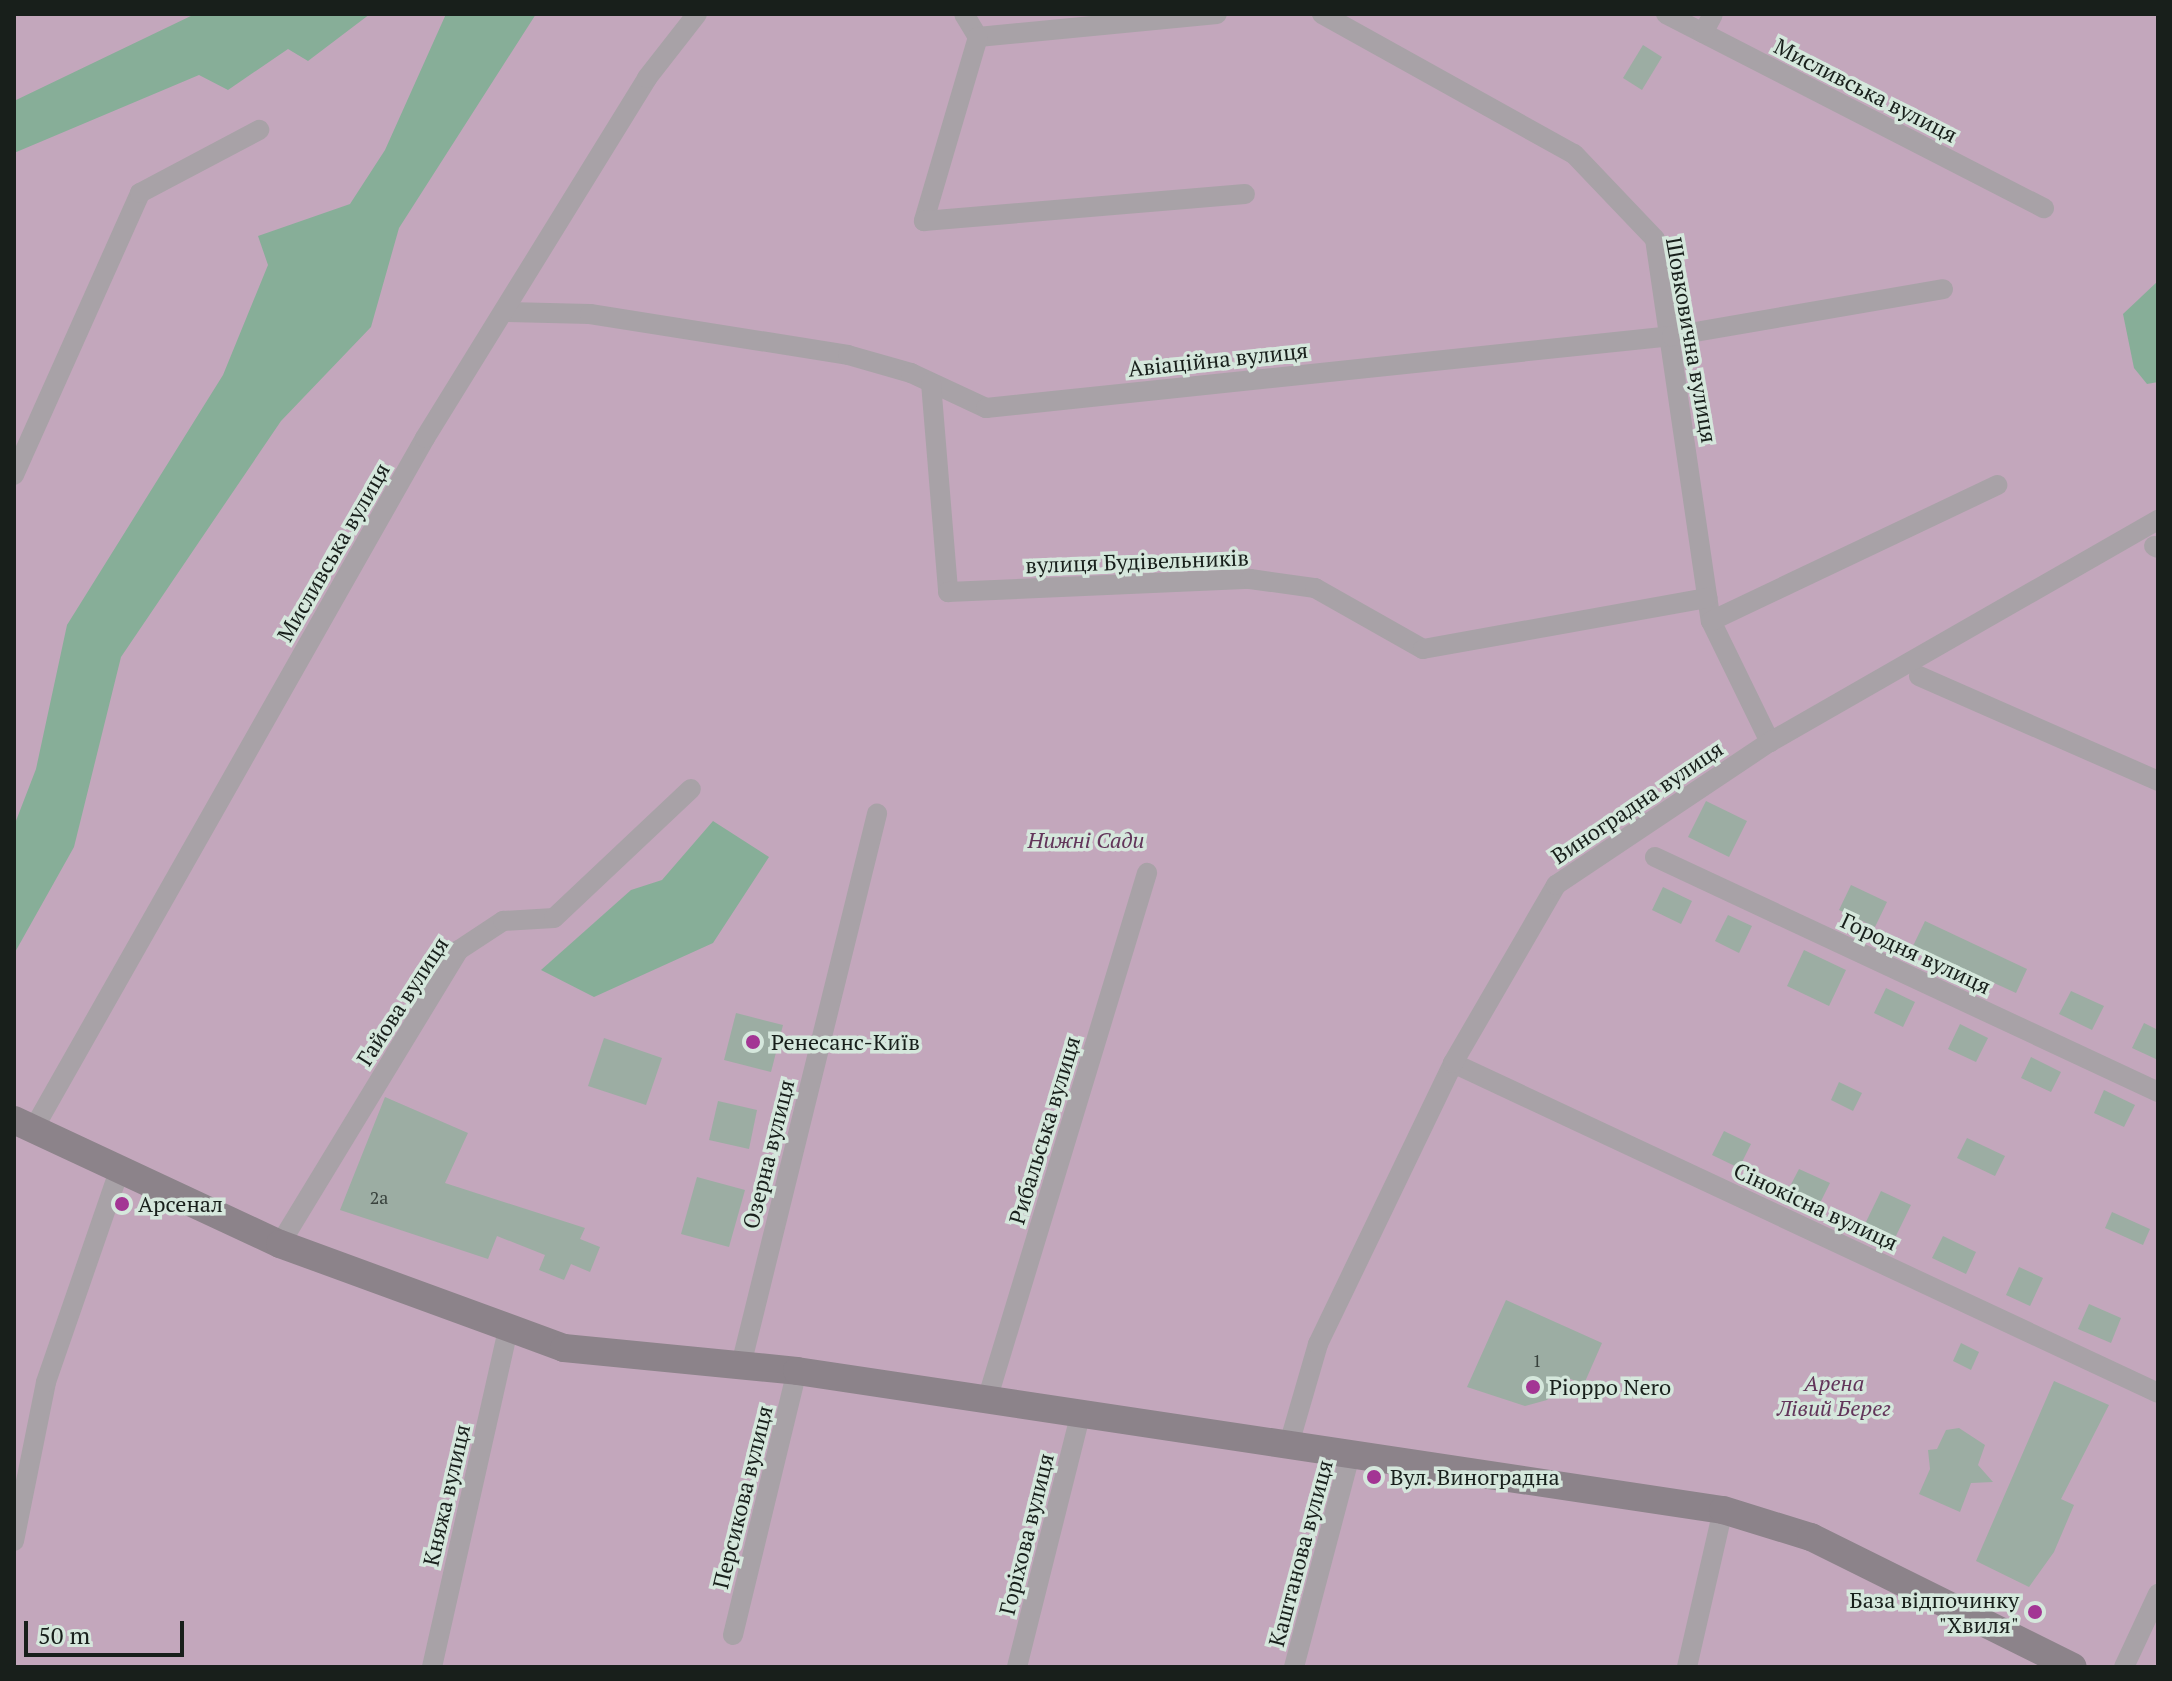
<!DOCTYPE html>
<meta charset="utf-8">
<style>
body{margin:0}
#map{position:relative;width:2172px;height:1681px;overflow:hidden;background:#d5e7dc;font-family:"PT Serif",serif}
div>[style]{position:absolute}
.green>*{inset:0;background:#c3a7bc}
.water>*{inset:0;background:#87ae98}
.building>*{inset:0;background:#9cada3}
.street>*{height:20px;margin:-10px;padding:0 10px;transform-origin:10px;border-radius:10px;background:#a8a2a7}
.secondary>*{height:28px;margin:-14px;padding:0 14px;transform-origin:14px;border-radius:14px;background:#8c838a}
.dots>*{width:22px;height:22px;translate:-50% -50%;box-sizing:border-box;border:4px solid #d5e7dc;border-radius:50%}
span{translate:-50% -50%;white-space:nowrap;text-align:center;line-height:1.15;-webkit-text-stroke:7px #d5e7dc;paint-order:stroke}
.number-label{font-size:18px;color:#39423d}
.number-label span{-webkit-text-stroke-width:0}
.street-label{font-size:22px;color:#181f1b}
.park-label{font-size:22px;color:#62355a;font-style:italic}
.poi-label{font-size:22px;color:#181f1b}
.left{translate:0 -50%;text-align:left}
.right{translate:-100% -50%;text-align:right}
.frame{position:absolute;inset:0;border:16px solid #181f1b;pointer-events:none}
.scale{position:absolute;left:24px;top:1621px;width:160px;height:36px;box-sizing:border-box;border:4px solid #181f1b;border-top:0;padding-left:10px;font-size:24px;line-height:28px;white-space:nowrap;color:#181f1b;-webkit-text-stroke:6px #d5e7dc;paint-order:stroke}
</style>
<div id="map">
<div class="green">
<i style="clip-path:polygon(14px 14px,2158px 14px,2158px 1667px,14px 1667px)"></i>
</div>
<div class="water">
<i style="clip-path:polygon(195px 14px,370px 14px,308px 61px,288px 49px,228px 90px,199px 75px,14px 153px,14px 101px)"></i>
<i style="clip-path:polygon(446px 14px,536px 14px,399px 228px,371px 327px,281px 421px,121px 657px,74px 847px,14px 954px,14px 826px,36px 769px,67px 625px,223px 375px,268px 265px,258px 236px,350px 204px,385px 150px)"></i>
<i style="clip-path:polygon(2158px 281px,2158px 382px,2147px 384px,2134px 368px,2123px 314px)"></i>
<i style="clip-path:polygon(713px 821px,769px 857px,713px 943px,594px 997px,541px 970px,631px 890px,662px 880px)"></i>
</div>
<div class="building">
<i style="clip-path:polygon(1643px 45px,1662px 57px,1642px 90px,1623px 78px)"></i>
<i style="clip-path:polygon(1706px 801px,1747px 821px,1729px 857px,1688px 837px)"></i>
<i style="clip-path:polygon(1851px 885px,1887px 902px,1875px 927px,1839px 910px)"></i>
<i style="clip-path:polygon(1663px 887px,1692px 901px,1681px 924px,1652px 910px)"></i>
<i style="clip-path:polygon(1728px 915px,1752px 926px,1739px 953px,1715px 941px)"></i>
<i style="clip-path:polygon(1925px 921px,2027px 969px,2016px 993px,1913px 946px)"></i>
<i style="clip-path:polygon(1804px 950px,1846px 970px,1829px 1006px,1787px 986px)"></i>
<i style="clip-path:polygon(1886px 988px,1915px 1002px,1903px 1027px,1874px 1013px)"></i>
<i style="clip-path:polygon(2071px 991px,2104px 1006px,2092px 1030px,2059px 1014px)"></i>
<i style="clip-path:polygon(736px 1013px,783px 1025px,771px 1072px,724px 1060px)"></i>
<i style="clip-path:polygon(2144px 1023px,2158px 1030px,2158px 1060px,2132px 1048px)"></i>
<i style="clip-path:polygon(1960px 1024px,1988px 1038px,1976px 1062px,1948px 1049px)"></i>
<i style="clip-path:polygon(604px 1038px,662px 1058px,646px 1105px,588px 1086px)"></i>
<i style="clip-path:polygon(2031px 1057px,2061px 1072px,2051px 1092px,2021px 1078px)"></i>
<i style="clip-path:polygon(1839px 1082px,1862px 1093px,1853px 1111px,1831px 1100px)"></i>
<i style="clip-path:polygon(2104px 1090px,2135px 1105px,2124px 1127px,2094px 1113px)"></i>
<i style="clip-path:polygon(385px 1097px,468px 1133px,445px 1183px,585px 1228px,580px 1239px,600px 1247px,590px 1272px,571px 1264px,564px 1280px,539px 1270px,545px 1255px,497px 1236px,488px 1259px,340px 1210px)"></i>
<i style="clip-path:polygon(718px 1101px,757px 1110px,749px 1149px,709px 1140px)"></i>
<i style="clip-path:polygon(1724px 1131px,1751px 1144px,1739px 1168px,1712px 1155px)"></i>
<i style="clip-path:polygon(1967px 1138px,2005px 1156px,1995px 1176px,1957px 1158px)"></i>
<i style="clip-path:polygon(1799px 1169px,1830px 1183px,1818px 1207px,1787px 1192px)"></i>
<i style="clip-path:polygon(697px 1177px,745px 1190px,729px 1247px,681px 1234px)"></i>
<i style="clip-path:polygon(1881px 1191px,1911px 1205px,1894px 1240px,1864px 1226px)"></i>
<i style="clip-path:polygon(2112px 1212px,2150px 1229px,2143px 1245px,2105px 1228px)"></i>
<i style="clip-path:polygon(1943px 1236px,1976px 1252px,1966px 1274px,1932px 1258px)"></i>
<i style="clip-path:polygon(2019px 1267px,2043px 1278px,2030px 1306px,2006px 1295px)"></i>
<i style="clip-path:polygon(1506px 1300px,1602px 1343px,1584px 1384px,1568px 1378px,1547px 1400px,1525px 1406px,1467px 1387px)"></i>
<i style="clip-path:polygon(2089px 1304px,2121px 1318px,2111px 1343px,2078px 1329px)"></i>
<i style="clip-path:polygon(1961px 1343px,1979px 1352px,1971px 1370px,1953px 1361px)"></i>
<i style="clip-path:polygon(2054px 1381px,2109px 1405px,2061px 1499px,2074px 1505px,2054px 1552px,2029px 1587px,1976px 1561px)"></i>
<i style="clip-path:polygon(1959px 1428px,1985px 1445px,1978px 1465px,1993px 1482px,1971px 1483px,1960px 1512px,1919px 1494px,1930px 1469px,1928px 1450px,1937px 1449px,1946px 1430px)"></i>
</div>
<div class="street">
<i style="left:964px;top:14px;width:27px;rotate:59deg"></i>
<i style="left:978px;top:37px;width:240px;rotate:-5.5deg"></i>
<i style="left:1322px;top:14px;width:288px;rotate:29.1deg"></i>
<i style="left:1574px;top:154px;width:117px;rotate:46.4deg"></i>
<i style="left:1655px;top:239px;width:386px;rotate:81.7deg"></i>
<i style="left:1711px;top:621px;width:135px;rotate:64deg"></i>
<i style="left:1666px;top:14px;width:425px;rotate:27.2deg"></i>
<i style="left:1703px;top:33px;width:21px;rotate:-62deg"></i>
<i style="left:978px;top:37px;width:192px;rotate:106.4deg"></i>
<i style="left:924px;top:221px;width:322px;rotate:-4.8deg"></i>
<i style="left:507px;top:312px;width:83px;rotate:1.4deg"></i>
<i style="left:590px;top:314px;width:261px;rotate:9deg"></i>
<i style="left:848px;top:355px;width:66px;rotate:15.9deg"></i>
<i style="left:911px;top:373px;width:83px;rotate:25deg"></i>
<i style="left:986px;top:408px;width:690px;rotate:-5.99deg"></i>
<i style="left:1672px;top:336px;width:275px;rotate:-9.8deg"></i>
<i style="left:931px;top:383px;width:210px;rotate:85.3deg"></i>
<i style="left:948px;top:592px;width:302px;rotate:-2.5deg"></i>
<i style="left:1250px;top:579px;width:66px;rotate:7.9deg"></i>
<i style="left:1315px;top:588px;width:124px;rotate:29.5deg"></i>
<i style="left:1423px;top:649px;width:289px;rotate:-10.2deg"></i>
<i style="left:14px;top:475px;width:309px;rotate:-65.9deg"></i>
<i style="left:140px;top:193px;width:135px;rotate:-27.9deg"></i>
<i style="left:2154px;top:546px;width:4px;rotate:27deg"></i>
<i style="left:1711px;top:621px;width:317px;rotate:-25.4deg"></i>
<i style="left:1919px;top:676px;width:261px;rotate:23.7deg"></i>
<i style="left:1655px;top:857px;width:555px;rotate:25.04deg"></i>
<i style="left:1453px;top:1063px;width:778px;rotate:25.08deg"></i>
<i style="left:34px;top:1128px;width:793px;rotate:-60.46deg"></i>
<i style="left:425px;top:438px;width:423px;rotate:-58.3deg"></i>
<i style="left:647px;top:78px;width:81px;rotate:-52deg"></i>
<i style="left:280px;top:1244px;width:344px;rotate:-58.7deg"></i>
<i style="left:459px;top:950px;width:53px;rotate:-33.4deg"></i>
<i style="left:503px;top:921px;width:51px;rotate:-3.4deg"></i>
<i style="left:554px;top:918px;width:188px;rotate:-43.3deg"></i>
<i style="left:741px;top:1365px;width:568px;rotate:-76.14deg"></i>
<i style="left:987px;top:1400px;width:551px;rotate:-73.11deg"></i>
<i style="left:1289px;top:1444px;width:104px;rotate:-73.8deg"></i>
<i style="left:1318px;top:1344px;width:312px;rotate:-64.3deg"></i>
<i style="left:1453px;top:1063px;width:206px;rotate:-59.9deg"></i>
<i style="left:1556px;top:885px;width:257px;rotate:-33.8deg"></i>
<i style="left:1770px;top:742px;width:447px;rotate:-29.8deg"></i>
<i style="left:14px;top:1541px;width:162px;rotate:-78.6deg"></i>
<i style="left:46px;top:1382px;width:223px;rotate:-70.9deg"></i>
<i style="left:733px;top:1635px;width:272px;rotate:-76.4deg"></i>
<i style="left:432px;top:1667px;width:342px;rotate:-77.3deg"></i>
<i style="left:1017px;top:1667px;width:262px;rotate:-75.9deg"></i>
<i style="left:1294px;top:1667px;width:223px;rotate:-75.2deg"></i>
<i style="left:1687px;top:1667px;width:161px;rotate:-77.1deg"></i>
<i style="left:2124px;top:1667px;width:81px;rotate:-65deg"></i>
</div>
<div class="secondary">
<i style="left:14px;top:1120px;width:293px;rotate:25deg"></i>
<i style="left:280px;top:1244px;width:302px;rotate:20.1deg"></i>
<i style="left:564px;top:1348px;width:234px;rotate:5.6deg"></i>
<i style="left:797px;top:1371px;width:936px;rotate:8.54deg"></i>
<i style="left:1723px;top:1510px;width:92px;rotate:17.1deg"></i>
<i style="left:1811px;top:1537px;width:292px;rotate:26.4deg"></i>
</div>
<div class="dots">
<i style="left:753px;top:1042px;background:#a33594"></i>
<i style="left:122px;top:1204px;background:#a33594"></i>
<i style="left:1533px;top:1387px;background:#a33594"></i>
<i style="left:1374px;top:1477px;background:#a33594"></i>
<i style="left:2035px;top:1612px;background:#a33594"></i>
</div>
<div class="number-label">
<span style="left:379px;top:1197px">2а</span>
<span style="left:1537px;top:1360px">1</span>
</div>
<div class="street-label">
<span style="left:1866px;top:90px;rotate:27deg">Мисливська вулиця</span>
<span style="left:1692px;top:340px;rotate:80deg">Шовковична вулиця</span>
<span style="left:1218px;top:359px;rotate:-6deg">Авіаційна вулиця</span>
<span style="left:333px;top:552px;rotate:-60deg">Мисливська вулиця</span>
<span style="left:1137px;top:561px;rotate:-2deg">вулиця Будівельників</span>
<span style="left:1637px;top:802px;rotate:-34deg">Виноградна вулиця</span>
<span style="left:1916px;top:953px;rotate:25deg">Городня вулиця</span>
<span style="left:402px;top:1001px;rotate:-57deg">Гайова вулиця</span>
<span style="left:1044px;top:1130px;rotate:-73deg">Рибальська вулиця</span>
<span style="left:768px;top:1154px;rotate:-76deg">Озерна вулиця</span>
<span style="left:1816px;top:1206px;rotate:25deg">Сінокісна вулиця</span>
<span style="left:446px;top:1495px;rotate:-77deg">Княжа вулиця</span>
<span style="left:742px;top:1497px;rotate:-76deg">Персикова вулиця</span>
<span style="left:1026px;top:1534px;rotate:-76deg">Горіхова вулиця</span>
<span style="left:1300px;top:1553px;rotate:-75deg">Каштанова вулиця</span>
</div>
<div class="park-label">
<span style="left:1086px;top:840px">Нижні Сади</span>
<span style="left:1834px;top:1395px">Арена<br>Лівий Берег</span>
</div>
<div class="poi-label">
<span class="left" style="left:771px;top:1042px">Ренесанс-Київ</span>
<span class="left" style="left:138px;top:1204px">Арсенал</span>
<span class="left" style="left:1549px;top:1387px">Pioppo Nero</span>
<span class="left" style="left:1390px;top:1477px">Вул. Виноградна</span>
<span class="right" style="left:2019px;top:1612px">База відпочинку<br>"Хвиля"</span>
</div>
<div class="frame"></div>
<div class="scale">50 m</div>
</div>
